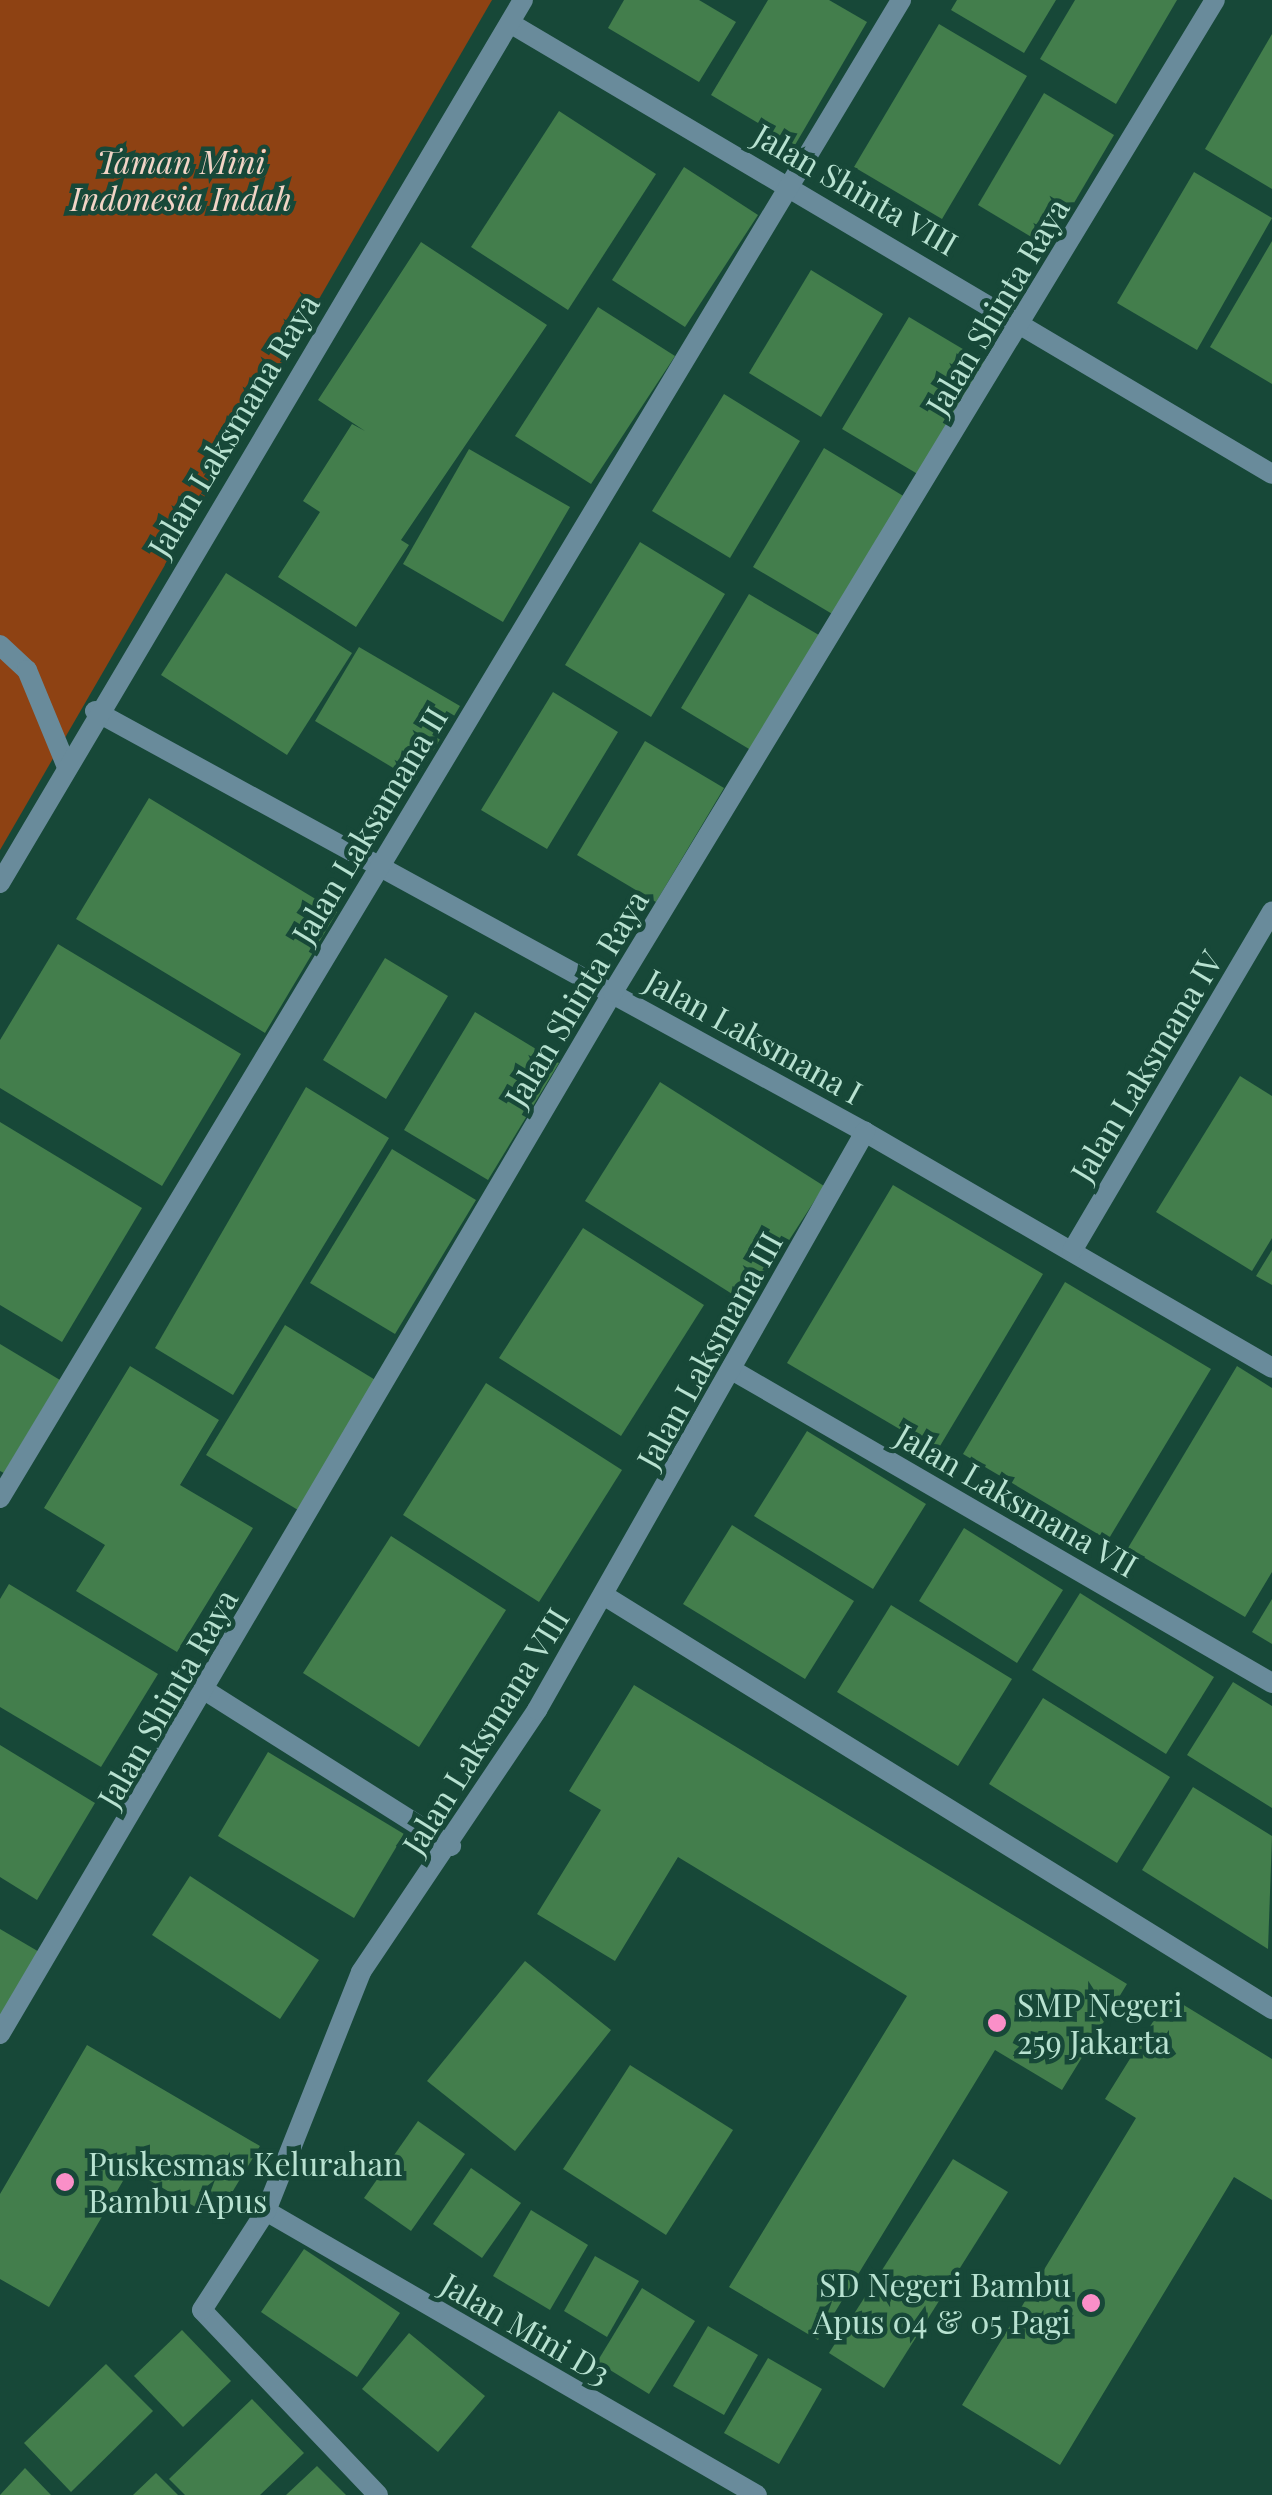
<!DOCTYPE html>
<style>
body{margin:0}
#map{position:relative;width:1272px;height:2495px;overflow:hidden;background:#174838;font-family:"Playfair Display",serif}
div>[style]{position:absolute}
.green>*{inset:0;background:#8e4213}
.building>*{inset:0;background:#437e4c}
.lane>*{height:20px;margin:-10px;padding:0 10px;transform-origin:10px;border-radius:10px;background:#698b9b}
.street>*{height:20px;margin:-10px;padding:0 10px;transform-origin:10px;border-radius:10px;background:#698b9b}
.dots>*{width:28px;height:28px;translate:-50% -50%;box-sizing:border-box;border:5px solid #174838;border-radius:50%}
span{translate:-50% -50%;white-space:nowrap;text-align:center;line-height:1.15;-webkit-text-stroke:9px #174838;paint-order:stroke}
.park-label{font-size:32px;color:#f1d4c6;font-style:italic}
.street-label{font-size:32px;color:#b8e2d1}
.poi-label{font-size:32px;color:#b8e2d1}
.left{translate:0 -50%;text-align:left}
.right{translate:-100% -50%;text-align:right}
</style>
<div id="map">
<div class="green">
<i style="clip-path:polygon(0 0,492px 0,0 850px)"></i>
</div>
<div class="building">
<i style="clip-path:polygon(624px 0,699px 0,736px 22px,699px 82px,608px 28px)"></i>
<i style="clip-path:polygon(768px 0,829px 0,867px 22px,795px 145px,711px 95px)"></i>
<i style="clip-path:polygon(957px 0,1056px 0,1024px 53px,951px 10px)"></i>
<i style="clip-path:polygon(1075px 0,1177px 0,1116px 104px,1040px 59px)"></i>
<i style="clip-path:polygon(939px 24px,1027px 76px,942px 219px,854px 167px)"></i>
<i style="clip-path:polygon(1272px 34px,1272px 189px,1205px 149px)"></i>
<i style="clip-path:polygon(1044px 93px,1114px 135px,1048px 247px,978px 205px)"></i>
<i style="clip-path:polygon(559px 111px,656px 174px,568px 310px,471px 247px)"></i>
<i style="clip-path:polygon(684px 167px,758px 215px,685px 327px,612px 280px)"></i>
<i style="clip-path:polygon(1194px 172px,1272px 218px,1197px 350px,1117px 303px)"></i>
<i style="clip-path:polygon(1272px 241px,1272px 384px,1210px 347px)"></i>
<i style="clip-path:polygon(421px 242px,547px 325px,401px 540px,409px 545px,356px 627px,278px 577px,320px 512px,303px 501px,352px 424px,365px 431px,318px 400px)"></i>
<i style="clip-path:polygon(811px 270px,883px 314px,821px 417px,749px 373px)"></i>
<i style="clip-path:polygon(598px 307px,675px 356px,591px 484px,515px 436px)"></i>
<i style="clip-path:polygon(909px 317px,988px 364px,921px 476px,842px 429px)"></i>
<i style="clip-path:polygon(724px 394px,800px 441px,730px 558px,652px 511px)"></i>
<i style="clip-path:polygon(824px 448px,905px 497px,834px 615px,753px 567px)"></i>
<i style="clip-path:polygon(469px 449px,570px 507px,503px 622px,403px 564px)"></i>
<i style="clip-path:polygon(640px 542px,725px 594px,651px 717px,565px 665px)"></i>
<i style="clip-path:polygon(226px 573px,352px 653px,287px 755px,161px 675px)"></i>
<i style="clip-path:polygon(749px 594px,824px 638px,754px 752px,681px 708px)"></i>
<i style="clip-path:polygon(359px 647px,460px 706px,415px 781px,315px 721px)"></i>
<i style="clip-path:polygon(553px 692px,618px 732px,547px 849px,481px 810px)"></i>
<i style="clip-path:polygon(645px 741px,724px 788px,656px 902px,577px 855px)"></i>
<i style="clip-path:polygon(149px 798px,337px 912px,265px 1033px,76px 919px)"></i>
<i style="clip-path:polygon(58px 944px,241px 1054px,162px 1186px,0 1088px,0 1040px)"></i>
<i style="clip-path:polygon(385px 958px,448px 996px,386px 1099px,323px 1060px)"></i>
<i style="clip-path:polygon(475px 1012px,559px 1063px,488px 1180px,404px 1130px)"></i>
<i style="clip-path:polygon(1240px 1076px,1272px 1096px,1272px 1238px,1252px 1271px,1156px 1212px)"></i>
<i style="clip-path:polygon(660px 1082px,824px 1186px,748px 1304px,585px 1201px)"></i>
<i style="clip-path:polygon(306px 1087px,389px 1138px,233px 1395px,155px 1348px)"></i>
<i style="clip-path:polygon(0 1122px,142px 1208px,62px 1342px,0 1305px)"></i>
<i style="clip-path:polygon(392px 1149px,476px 1200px,395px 1334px,310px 1283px)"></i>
<i style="clip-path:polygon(893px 1185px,1043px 1274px,937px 1451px,787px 1363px)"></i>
<i style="clip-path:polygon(583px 1228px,704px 1305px,621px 1436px,499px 1358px)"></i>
<i style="clip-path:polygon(1272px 1250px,1272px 1285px,1256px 1276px)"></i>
<i style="clip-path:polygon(1065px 1282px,1211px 1369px,1108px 1540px,963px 1454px)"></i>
<i style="clip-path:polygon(285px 1325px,377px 1381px,298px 1510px,206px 1455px)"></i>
<i style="clip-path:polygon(0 1344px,60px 1380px,4px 1473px,0 1471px)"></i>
<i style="clip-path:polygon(130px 1366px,219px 1420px,180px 1485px,253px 1528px,177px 1652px,76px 1591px,105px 1545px,44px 1508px)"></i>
<i style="clip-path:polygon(1237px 1366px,1272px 1388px,1272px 1572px,1245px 1617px,1128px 1548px)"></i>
<i style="clip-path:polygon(486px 1383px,622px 1470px,539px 1602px,403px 1515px)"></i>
<i style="clip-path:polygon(807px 1431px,926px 1504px,873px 1589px,754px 1516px)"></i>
<i style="clip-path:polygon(732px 1525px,854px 1601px,805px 1679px,683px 1604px)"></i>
<i style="clip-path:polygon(964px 1528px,1063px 1590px,1017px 1663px,919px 1601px)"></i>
<i style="clip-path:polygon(391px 1536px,506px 1610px,419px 1747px,303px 1673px)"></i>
<i style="clip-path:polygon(9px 1584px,158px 1674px,101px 1767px,0 1707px,0 1599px)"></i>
<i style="clip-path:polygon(1080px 1593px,1214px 1677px,1166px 1754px,1032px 1670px)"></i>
<i style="clip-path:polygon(1272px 1599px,1272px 1644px,1252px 1632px)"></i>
<i style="clip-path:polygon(891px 1605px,1012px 1679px,958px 1766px,837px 1692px)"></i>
<i style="clip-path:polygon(1233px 1682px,1272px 1706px,1272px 1808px,1187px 1755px)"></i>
<i style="clip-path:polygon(634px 1685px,1127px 1984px,1062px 2090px,995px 2050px,818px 2340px,729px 2287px,907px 1996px,678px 1857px,615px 1961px,537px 1914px,601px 1810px,569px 1791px)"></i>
<i style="clip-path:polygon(1043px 1698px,1170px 1777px,1117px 1863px,989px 1784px)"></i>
<i style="clip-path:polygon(0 1745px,95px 1803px,37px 1900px,0 1877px)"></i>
<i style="clip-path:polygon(268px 1752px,404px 1834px,354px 1918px,218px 1836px)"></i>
<i style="clip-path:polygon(1193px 1787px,1272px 1836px,1268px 1949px,1142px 1870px)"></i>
<i style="clip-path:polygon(190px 1876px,319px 1960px,280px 2019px,152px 1935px)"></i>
<i style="clip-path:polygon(0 1929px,41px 1953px,0 2020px)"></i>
<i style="clip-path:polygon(525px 1961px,611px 2030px,515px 2151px,427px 2081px)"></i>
<i style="clip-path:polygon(1169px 1996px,1272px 2059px,1272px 2200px,1234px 2177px,1060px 2465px,962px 2405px,1136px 2118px,1105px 2099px)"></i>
<i style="clip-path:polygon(87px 2045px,260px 2146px,216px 2219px,130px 2169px,49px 2307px,0 2279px,0 2194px)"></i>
<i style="clip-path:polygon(630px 2065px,733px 2130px,666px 2235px,563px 2169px)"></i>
<i style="clip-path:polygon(418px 2121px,465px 2154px,411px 2231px,364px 2198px)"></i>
<i style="clip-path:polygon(953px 2159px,1008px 2192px,884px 2388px,829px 2353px)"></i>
<i style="clip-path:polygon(471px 2168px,521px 2203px,482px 2258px,433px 2224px)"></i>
<i style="clip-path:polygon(531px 2210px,588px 2245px,550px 2310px,493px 2276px)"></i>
<i style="clip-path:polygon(304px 2249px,400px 2313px,357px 2377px,261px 2312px)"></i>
<i style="clip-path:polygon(595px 2256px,639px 2281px,607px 2337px,564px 2311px)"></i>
<i style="clip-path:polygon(642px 2288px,695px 2321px,649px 2394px,597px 2362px)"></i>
<i style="clip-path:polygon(708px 2326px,758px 2355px,724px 2415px,673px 2386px)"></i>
<i style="clip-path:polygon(182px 2330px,231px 2381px,183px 2427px,134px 2376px)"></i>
<i style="clip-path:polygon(409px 2333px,485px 2396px,438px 2452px,362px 2389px)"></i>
<i style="clip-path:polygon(768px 2358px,822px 2389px,779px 2464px,724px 2433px)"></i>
<i style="clip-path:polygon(106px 2364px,153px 2411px,71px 2492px,24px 2443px)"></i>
<i style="clip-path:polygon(252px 2399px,304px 2453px,260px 2495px,185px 2495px,169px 2479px)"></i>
<i style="clip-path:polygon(317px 2466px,346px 2495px,286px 2495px)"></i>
<i style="clip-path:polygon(25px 2468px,51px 2495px,0 2495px)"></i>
<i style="clip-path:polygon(156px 2473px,178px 2495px,133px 2495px)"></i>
</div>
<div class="lane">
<i style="left:0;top:645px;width:37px;rotate:43deg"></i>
<i style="left:27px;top:670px;width:105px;rotate:67.6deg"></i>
</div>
<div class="street">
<i style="left:510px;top:23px;width:885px;rotate:30.62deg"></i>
<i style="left:95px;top:711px;width:878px;rotate:28.67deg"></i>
<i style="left:865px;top:1132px;width:470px;rotate:30.1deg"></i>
<i style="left:0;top:883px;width:1026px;rotate:-59.36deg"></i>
<i style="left:1072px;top:1251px;width:394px;rotate:-59.5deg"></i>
<i style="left:732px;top:1370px;width:624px;rotate:30.1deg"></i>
<i style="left:0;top:1498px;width:1748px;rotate:-58.97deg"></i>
<i style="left:605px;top:1596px;width:785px;rotate:31.77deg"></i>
<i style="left:206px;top:1691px;width:290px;rotate:32.3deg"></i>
<i style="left:0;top:2034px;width:1209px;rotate:-59.53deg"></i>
<i style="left:613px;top:992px;width:1160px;rotate:-58.75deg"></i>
<i style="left:266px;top:2211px;width:567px;rotate:30.05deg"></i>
<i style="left:378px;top:2495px;width:255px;rotate:-133.6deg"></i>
<i style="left:202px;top:2310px;width:118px;rotate:-57.1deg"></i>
<i style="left:266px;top:2211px;width:257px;rotate:-68.3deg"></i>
<i style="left:361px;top:1972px;width:316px;rotate:-56.1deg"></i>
<i style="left:537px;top:1710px;width:665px;rotate:-60.43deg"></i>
</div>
<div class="dots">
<i style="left:997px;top:2023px;background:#fa8fc8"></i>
<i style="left:65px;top:2182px;background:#fa8fc8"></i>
<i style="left:1091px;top:2303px;background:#fa8fc8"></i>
</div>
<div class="park-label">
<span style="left:181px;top:180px">Taman Mini<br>Indonesia Indah</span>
</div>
<div class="street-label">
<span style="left:856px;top:189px;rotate:30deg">Jalan Shinta VIII</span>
<span style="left:997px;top:306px;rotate:-59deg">Jalan Shinta Raya</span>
<span style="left:233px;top:425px;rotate:-59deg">Jalan Laksmana Raya</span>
<span style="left:369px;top:825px;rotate:-59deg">Jalan Laksamana II</span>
<span style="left:576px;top:998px;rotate:-59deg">Jalan Shinta Raya</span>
<span style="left:754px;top:1036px;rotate:29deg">Jalan Laksmana I</span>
<span style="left:1146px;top:1066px;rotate:-59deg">Jalan Laksmana IV</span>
<span style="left:709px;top:1350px;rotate:-61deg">Jalan Laksmana III</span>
<span style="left:1017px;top:1500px;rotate:30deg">Jalan Laksmana VII</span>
<span style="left:167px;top:1698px;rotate:-60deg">Jalan Shinta Raya</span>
<span style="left:485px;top:1731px;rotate:-58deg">Jalan Laksmana VIII</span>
<span style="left:526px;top:2328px;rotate:30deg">Jalan Mini D3</span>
</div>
<div class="poi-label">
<span class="left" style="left:1017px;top:2023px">SMP Negeri<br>259 Jakarta</span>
<span class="left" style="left:88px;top:2182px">Puskesmas Kelurahan<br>Bambu Apus</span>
<span class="right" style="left:1071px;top:2303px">SD Negeri Bambu<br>Apus 04 &amp; 05 Pagi</span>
</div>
</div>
